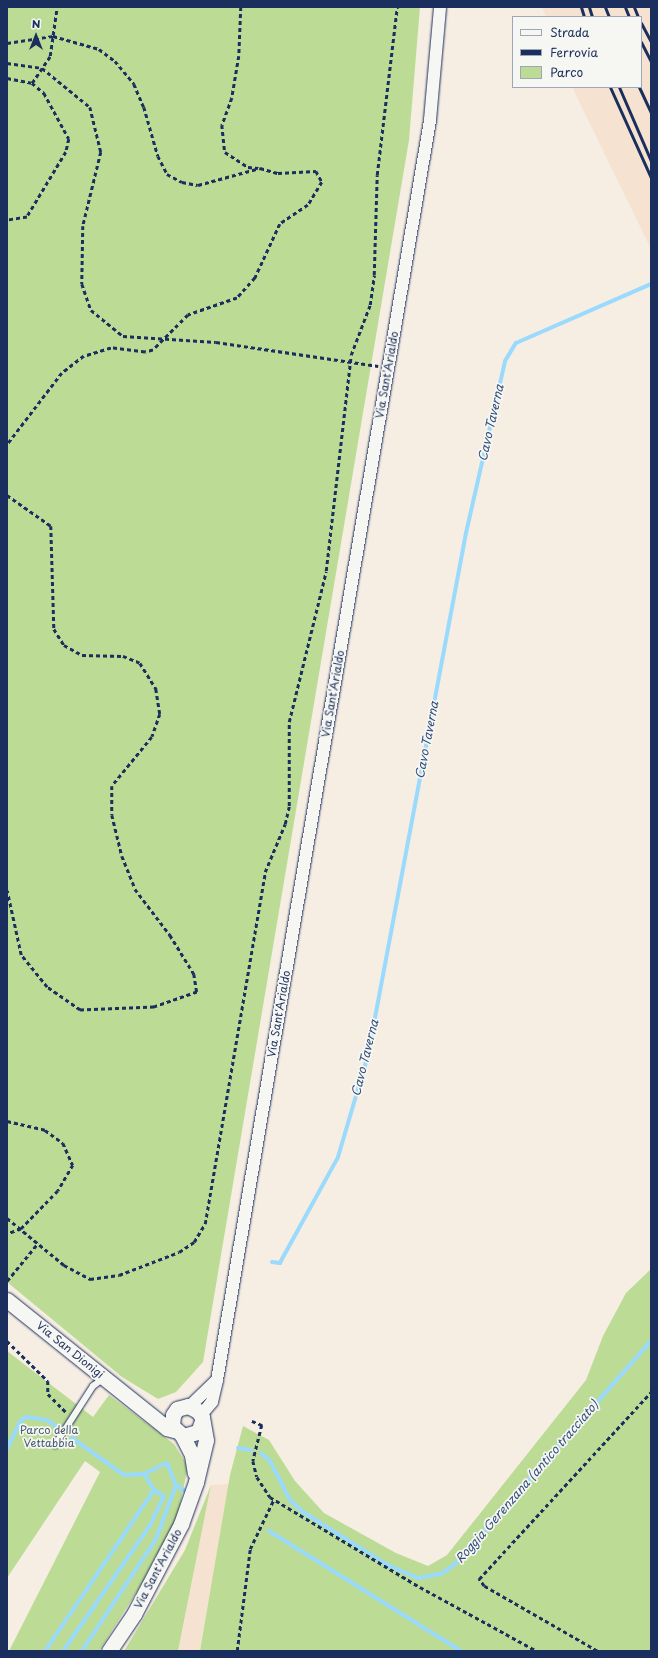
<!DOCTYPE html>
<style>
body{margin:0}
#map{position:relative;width:658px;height:1658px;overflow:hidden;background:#f6ede3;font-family:"Playpen Sans",sans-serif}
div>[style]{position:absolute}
.built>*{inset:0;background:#f6e2d0}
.green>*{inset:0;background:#bcdc96}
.stream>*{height:4px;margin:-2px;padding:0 2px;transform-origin:2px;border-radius:2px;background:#9adafc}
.path>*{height:2.5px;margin-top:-1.25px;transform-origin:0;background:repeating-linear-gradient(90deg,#1b2f5e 0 4px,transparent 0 7px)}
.roads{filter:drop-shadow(0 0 1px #1b2f5e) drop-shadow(0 0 1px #1b2f5e)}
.service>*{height:6px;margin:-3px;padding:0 3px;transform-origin:3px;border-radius:3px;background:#f6f6f2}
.minor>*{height:12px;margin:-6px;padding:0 6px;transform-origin:6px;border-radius:6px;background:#f6f6f2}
.tertiary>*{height:15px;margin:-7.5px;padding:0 7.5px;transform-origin:7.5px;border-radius:7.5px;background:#f6f6f2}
.rail>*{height:3px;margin:-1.5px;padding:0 1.5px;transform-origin:1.5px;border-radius:1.5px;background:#1b2f5e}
span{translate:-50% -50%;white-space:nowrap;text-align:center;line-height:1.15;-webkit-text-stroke:3.5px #f6f6f2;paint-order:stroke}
.street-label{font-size:11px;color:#1b2f5e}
.park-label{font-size:11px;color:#435a6c}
.water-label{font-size:12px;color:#34517e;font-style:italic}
.frame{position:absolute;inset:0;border:8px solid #1b2f5e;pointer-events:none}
.legend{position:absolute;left:512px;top:16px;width:130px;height:72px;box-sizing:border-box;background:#f6f6f2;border:1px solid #9ea6b7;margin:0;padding:5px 7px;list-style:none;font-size:12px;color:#1b2f5e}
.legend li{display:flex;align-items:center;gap:8px;height:20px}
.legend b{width:20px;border:1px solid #9ea6b7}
.north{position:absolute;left:16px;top:16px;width:40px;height:40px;-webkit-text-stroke:3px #f6f6f2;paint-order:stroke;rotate:0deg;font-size:11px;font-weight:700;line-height:16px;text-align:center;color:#1b2f5e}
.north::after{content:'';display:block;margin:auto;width:14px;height:18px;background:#1b2f5e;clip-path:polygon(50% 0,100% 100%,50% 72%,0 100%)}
</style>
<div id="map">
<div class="built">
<i style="clip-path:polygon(542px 7px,651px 7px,651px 249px,572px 87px,641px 87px,641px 17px,546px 17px)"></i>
<i style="clip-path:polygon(229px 1484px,200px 1651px,178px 1651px,211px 1485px)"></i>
</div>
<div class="green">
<i style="clip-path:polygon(7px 7px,420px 7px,409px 140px,203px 1362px,176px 1392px,158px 1399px,122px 1377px,7px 1282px)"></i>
<i style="clip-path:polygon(651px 1269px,651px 1651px,200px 1651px,230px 1475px,243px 1426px,269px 1440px,295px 1481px,324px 1513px,396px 1553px,428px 1566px,447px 1555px,586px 1380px,603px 1336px,626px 1293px)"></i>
<i style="clip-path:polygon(7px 1351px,93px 1417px,109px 1395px,174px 1444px,188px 1466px,178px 1514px,164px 1549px,99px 1651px,9px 1651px,100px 1472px,85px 1461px,7px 1578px)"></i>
<i style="clip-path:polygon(211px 1485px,178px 1651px,124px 1651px,185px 1550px)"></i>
</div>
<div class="stream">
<i style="left:272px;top:1262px;width:8px;rotate:7deg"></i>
<i style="left:280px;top:1263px;width:4px;rotate:-63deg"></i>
<i style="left:282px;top:1259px;width:116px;rotate:-61.2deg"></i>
<i style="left:338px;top:1157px;width:106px;rotate:-73.6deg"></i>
<i style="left:368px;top:1055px;width:531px;rotate:-79.37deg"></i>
<i style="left:466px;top:533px;width:176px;rotate:-77.2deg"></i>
<i style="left:505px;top:361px;width:21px;rotate:-59deg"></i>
<i style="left:516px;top:343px;width:147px;rotate:-23.6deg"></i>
<i style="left:72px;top:1438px;width:64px;rotate:35.4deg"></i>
<i style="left:124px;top:1475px;width:20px;rotate:-3deg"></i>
<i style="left:144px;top:1474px;width:25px;rotate:-26deg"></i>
<i style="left:167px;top:1463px;width:24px;rotate:68deg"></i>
<i style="left:176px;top:1485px;width:58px;rotate:110.3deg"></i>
<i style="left:156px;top:1539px;width:134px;rotate:123.5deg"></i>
<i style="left:238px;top:1448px;width:13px;rotate:9deg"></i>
<i style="left:7px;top:1449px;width:32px;rotate:-64deg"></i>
<i style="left:21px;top:1420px;width:7px;rotate:-27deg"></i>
<i style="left:27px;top:1417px;width:20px;rotate:9deg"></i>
<i style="left:47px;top:1420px;width:11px;rotate:34deg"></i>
<i style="left:261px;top:1453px;width:12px;rotate:42deg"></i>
<i style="left:270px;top:1461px;width:44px;rotate:62.9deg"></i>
<i style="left:290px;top:1500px;width:18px;rotate:43deg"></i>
<i style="left:303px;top:1512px;width:98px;rotate:32.1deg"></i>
<i style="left:386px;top:1564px;width:35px;rotate:24deg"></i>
<i style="left:418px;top:1578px;width:23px;rotate:-10deg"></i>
<i style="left:441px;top:1574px;width:16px;rotate:-35deg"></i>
<i style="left:454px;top:1565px;width:298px;rotate:-48.7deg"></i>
<i style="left:176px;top:1485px;width:11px;rotate:34deg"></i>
<i style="left:269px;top:1531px;width:226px;rotate:32deg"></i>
<i style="left:45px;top:1651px;width:194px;rotate:-55.9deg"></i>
<i style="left:63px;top:1651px;width:151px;rotate:-55.3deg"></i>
<i style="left:149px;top:1527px;width:34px;rotate:-64deg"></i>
<i style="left:164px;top:1496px;width:12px;rotate:-149deg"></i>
<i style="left:154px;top:1490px;width:19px;rotate:-122deg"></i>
</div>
<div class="path">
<i style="left:241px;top:7px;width:49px;rotate:92.3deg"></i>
<i style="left:239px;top:56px;width:43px;rotate:99.5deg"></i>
<i style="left:232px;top:98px;width:29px;rotate:110deg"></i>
<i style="left:222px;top:125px;width:27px;rotate:84deg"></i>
<i style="left:225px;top:152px;width:27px;rotate:33deg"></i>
<i style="left:248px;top:167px;width:10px;rotate:6deg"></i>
<i style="left:7px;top:43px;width:47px;rotate:-8.7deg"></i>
<i style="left:53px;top:36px;width:48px;rotate:15.8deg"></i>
<i style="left:99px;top:49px;width:20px;rotate:37deg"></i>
<i style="left:115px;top:61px;width:30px;rotate:50deg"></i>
<i style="left:134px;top:84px;width:25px;rotate:67deg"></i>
<i style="left:144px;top:107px;width:51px;rotate:74.1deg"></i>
<i style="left:158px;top:156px;width:20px;rotate:63deg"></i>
<i style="left:167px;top:174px;width:17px;rotate:28deg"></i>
<i style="left:182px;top:182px;width:16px;rotate:11deg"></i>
<i style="left:198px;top:185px;width:64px;rotate:-15.3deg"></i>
<i style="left:260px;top:168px;width:19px;rotate:16deg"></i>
<i style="left:278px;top:173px;width:38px;rotate:-3deg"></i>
<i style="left:316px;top:171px;width:13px;rotate:61deg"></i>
<i style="left:322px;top:182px;width:27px;rotate:121deg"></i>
<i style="left:308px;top:205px;width:34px;rotate:146deg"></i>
<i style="left:280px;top:224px;width:60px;rotate:114.8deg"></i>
<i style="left:255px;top:278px;width:27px;rotate:132deg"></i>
<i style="left:237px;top:298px;width:52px;rotate:160.9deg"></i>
<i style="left:188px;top:315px;width:49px;rotate:135deg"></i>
<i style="left:153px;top:350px;width:8px;rotate:166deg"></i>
<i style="left:145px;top:352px;width:34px;rotate:-173deg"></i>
<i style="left:111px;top:348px;width:28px;rotate:163deg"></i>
<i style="left:84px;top:356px;width:28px;rotate:142deg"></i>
<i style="left:62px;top:373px;width:91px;rotate:127.4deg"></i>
<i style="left:7px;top:63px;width:35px;rotate:8deg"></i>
<i style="left:42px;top:68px;width:62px;rotate:39.1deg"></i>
<i style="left:90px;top:107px;width:46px;rotate:76.3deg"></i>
<i style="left:101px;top:152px;width:76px;rotate:103.7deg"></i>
<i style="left:83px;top:226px;width:58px;rotate:91deg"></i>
<i style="left:82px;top:284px;width:28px;rotate:71deg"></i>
<i style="left:91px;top:310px;width:41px;rotate:39.1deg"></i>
<i style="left:123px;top:336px;width:93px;rotate:3.7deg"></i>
<i style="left:216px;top:342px;width:164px;rotate:8.4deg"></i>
<i style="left:7px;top:78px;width:25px;rotate:11deg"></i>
<i style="left:32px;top:83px;width:16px;rotate:40deg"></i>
<i style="left:44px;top:93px;width:52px;rotate:61.5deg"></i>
<i style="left:69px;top:139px;width:13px;rotate:103deg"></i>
<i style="left:66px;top:152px;width:76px;rotate:121deg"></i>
<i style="left:27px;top:217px;width:20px;rotate:171deg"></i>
<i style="left:32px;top:83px;width:32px;rotate:-56deg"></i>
<i style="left:50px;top:56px;width:49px;rotate:-81.9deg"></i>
<i style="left:7px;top:495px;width:54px;rotate:35.2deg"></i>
<i style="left:51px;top:526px;width:103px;rotate:88.3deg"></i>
<i style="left:54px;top:629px;width:19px;rotate:58deg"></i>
<i style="left:64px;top:645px;width:21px;rotate:29deg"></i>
<i style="left:82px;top:655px;width:41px;rotate:1.4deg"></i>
<i style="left:123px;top:656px;width:18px;rotate:22deg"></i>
<i style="left:140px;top:663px;width:31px;rotate:58deg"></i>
<i style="left:156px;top:689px;width:25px;rotate:81deg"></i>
<i style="left:160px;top:714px;width:24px;rotate:109deg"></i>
<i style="left:152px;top:737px;width:63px;rotate:129.2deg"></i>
<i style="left:112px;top:786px;width:29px;rotate:90deg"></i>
<i style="left:112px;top:815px;width:42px;rotate:76.3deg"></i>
<i style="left:122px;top:856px;width:35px;rotate:68deg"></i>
<i style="left:135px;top:889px;width:58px;rotate:52.7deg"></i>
<i style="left:170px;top:935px;width:46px;rotate:58.4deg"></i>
<i style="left:194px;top:974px;width:18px;rotate:81deg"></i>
<i style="left:197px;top:992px;width:46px;rotate:160.8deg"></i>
<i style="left:154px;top:1007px;width:74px;rotate:177.7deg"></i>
<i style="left:80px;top:1010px;width:40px;rotate:-145.1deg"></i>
<i style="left:47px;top:987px;width:41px;rotate:-129.1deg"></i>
<i style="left:21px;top:955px;width:66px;rotate:-102.3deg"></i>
<i style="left:7px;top:1121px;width:39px;rotate:13deg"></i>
<i style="left:45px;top:1130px;width:22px;rotate:36deg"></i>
<i style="left:63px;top:1143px;width:24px;rotate:66deg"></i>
<i style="left:73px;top:1165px;width:30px;rotate:120deg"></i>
<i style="left:58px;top:1191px;width:53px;rotate:134.2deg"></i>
<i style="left:21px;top:1229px;width:15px;rotate:160deg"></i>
<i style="left:7px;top:1218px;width:74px;rotate:39.5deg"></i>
<i style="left:64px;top:1265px;width:30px;rotate:28deg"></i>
<i style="left:90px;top:1279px;width:29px;rotate:-8deg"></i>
<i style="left:119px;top:1275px;width:64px;rotate:-21deg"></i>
<i style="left:179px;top:1252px;width:18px;rotate:-34deg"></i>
<i style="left:194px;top:1242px;width:21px;rotate:-59deg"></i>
<i style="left:205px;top:1224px;width:357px;rotate:-80.3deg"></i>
<i style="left:265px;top:872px;width:52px;rotate:-67.4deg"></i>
<i style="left:285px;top:824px;width:18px;rotate:-77deg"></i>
<i style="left:289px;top:806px;width:84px;rotate:-90deg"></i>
<i style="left:289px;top:722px;width:155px;rotate:-76.2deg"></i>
<i style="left:326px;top:571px;width:217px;rotate:-83.4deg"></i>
<i style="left:351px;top:355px;width:53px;rotate:-69.2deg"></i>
<i style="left:370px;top:305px;width:30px;rotate:-82deg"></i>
<i style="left:374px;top:275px;width:100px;rotate:-88.3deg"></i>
<i style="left:377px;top:175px;width:169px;rotate:-83.2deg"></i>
<i style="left:7px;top:1281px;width:49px;rotate:-50.8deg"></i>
<i style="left:7px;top:1341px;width:57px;rotate:44.3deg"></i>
<i style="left:48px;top:1381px;width:13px;rotate:90deg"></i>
<i style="left:48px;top:1394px;width:25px;rotate:45deg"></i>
<i style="left:252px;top:1421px;width:11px;rotate:22deg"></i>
<i style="left:262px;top:1425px;width:37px;rotate:104deg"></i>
<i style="left:253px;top:1461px;width:16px;rotate:76deg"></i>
<i style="left:257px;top:1477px;width:24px;rotate:57deg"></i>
<i style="left:270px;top:1497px;width:175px;rotate:31deg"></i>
<i style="left:420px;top:1587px;width:133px;rotate:28.7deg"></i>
<i style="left:237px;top:1651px;width:103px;rotate:-82.7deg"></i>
<i style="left:250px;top:1549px;width:55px;rotate:-64.4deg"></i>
<i style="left:597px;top:1651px;width:130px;rotate:-150.1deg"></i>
<i style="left:484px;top:1586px;width:9px;rotate:-126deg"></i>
<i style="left:479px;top:1579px;width:254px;rotate:-47.4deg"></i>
</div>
<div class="roads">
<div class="service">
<i style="left:55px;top:1445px;width:70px;rotate:-57.2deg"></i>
<i style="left:93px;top:1386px;width:14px;rotate:-36deg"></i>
</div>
<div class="minor">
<i style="left:190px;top:1406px;width:37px;rotate:-44deg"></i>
<i style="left:201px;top:1415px;width:17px;rotate:-50deg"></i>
<i style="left:212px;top:1402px;width:23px;rotate:-77deg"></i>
<i style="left:217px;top:1380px;width:1278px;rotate:-80.4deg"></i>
<i style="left:430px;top:120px;width:113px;rotate:-84.9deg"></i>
</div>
<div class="tertiary">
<i style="left:7px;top:1300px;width:205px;rotate:38.7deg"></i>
<i style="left:167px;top:1428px;width:7px;rotate:16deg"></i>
<i style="left:182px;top:1435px;width:22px;rotate:63deg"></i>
<i style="left:192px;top:1455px;width:18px;rotate:81deg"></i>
<i style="left:109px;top:1651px;width:45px;rotate:-56deg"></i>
<i style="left:134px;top:1614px;width:102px;rotate:-62.4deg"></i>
<i style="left:181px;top:1524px;width:45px;rotate:-70.3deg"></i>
<i style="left:196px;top:1482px;width:43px;rotate:-76.6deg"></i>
<i style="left:206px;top:1440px;width:23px;rotate:-100deg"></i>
<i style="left:202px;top:1417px;width:7px;rotate:-124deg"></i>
<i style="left:198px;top:1411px;width:11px;rotate:-153deg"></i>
<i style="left:188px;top:1406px;width:11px;rotate:165deg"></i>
<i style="left:177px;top:1409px;width:7px;rotate:124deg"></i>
<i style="left:173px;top:1415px;width:11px;rotate:95deg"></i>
<i style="left:172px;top:1426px;width:15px;rotate:42deg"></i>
<i style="left:183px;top:1436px;width:16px;rotate:-15deg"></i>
<i style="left:198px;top:1432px;width:12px;rotate:-70deg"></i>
</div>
</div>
<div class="rail">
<i style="left:581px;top:7px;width:10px;rotate:73deg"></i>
<i style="left:589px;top:7px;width:10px;rotate:73deg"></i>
<i style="left:605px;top:7px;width:11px;rotate:68deg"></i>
<i style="left:625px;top:7px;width:11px;rotate:68deg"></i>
<i style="left:634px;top:7px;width:11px;rotate:68deg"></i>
<i style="left:641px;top:23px;width:21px;rotate:62deg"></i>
<i style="left:641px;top:42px;width:22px;rotate:63deg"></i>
<i style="left:610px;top:87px;width:100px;rotate:65.7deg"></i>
<i style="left:619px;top:87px;width:81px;rotate:66.6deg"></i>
<i style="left:639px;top:87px;width:29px;rotate:65deg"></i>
</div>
<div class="street-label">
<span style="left:387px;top:375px;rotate:-80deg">Via Sant'Arialdo</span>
<span style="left:333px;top:694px;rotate:-80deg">Via Sant'Arialdo</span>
<span style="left:279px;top:1014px;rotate:-80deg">Via Sant'Arialdo</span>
<span style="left:70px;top:1350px;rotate:39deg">Via San Dionigi</span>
<span style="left:158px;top:1569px;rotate:-62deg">Via Sant'Arialdo</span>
</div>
<div class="park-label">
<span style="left:49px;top:1437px">Parco della<br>Vettabbia</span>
</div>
<div class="water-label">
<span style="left:491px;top:423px;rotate:-77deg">Cavo Taverna</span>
<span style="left:427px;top:740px;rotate:-79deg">Cavo Taverna</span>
<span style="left:365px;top:1058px;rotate:-76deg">Cavo Taverna</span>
<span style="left:527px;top:1482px;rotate:-49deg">Roggia Gerenzana (antico tracciato)</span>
</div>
<div class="frame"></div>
<ul class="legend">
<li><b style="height:5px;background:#f6f6f2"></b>Strada</li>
<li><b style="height:5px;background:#1b2f5e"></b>Ferrovia</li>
<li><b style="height:11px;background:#bcdc96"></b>Parco</li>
</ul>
<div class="north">N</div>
</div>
